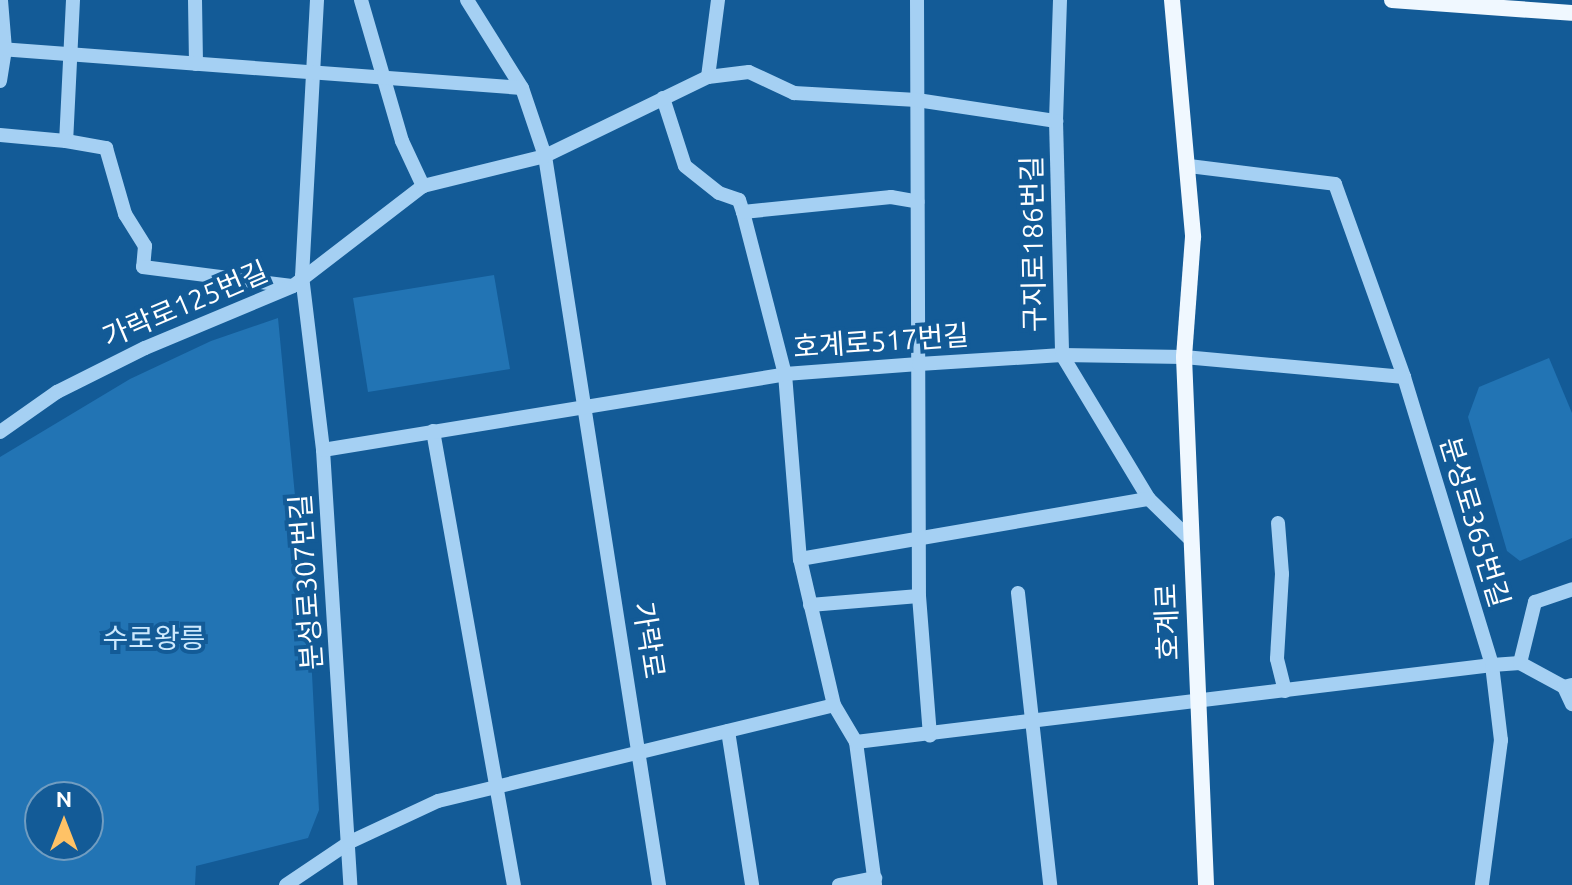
<!DOCTYPE html>
<meta charset="utf-8">
<style>
body{margin:0}
#map{position:relative;width:1572px;height:885px;overflow:hidden;background:#135b97;font-family:Ubuntu,"Noto Sans KR",sans-serif}
div>[style]{position:absolute}
.green>*{inset:0;background:#2274b4}
.minor>*{height:14px;margin:-7px;padding:0 7px;transform-origin:7px;border-radius:7px;background:#a5d0f3}
.major>*{height:16px;margin:-8px;padding:0 8px;transform-origin:8px;border-radius:8px;background:#f0f8ff}
span{translate:-50% -50%;white-space:nowrap;text-align:center;line-height:1.15;-webkit-text-stroke:8px #135b97;paint-order:stroke}
.street-label{font-size:28px;color:#fff}
.park-label{font-size:28px;color:#cce8fd}
.north{position:absolute;left:24px;top:781px;width:80px;height:80px;box-sizing:border-box;background:#135b97;border:2px solid #719dc1;border-radius:50%;rotate:0deg;font-size:22px;font-weight:700;line-height:32px;text-align:center;color:#fff}
.north::after{content:'';display:block;margin:auto;width:28px;height:36px;background:#ffc266;clip-path:polygon(50% 0,100% 100%,50% 72%,0 100%)}
</style>
<div id="map">
<div class="green">
<i style="clip-path:polygon(494px 275px,510px 369px,368px 392px,353px 298px)"></i>
<i style="clip-path:polygon(evenodd,278px 318px,312px 674px,319px 810px,308px 838px,196px 866px,195px 885px,0 885px,0 457px,130px 379px,211px 341px,278px 318px,40px 797px,88px 797px,88px 845px,40px 845px,40px 797px)"></i>
<i style="clip-path:polygon(1549px 358px,1572px 413px,1572px 538px,1520px 561px,1507px 551px,1468px 417px,1479px 387px)"></i>
</div>
<div class="minor">
<i style="left:73px;top:0;width:141px;rotate:92.8deg"></i>
<i style="left:66px;top:141px;width:41px;rotate:9.9deg"></i>
<i style="left:106px;top:148px;width:69px;rotate:73.9deg"></i>
<i style="left:125px;top:214px;width:38px;rotate:58deg"></i>
<i style="left:145px;top:246px;width:21px;rotate:95deg"></i>
<i style="left:143px;top:267px;width:150px;rotate:7.3deg"></i>
<i style="left:195px;top:0;width:64px;rotate:89.1deg"></i>
<i style="left:317px;top:0;width:276px;rotate:93.1deg"></i>
<i style="left:302px;top:276px;width:175px;rotate:83.1deg"></i>
<i style="left:323px;top:450px;width:436px;rotate:86.4deg"></i>
<i style="left:361px;top:0;width:147px;rotate:73.8deg"></i>
<i style="left:402px;top:141px;width:50px;rotate:65deg"></i>
<i style="left:467px;top:0;width:104px;rotate:58deg"></i>
<i style="left:522px;top:88px;width:72px;rotate:71.3deg"></i>
<i style="left:545px;top:156px;width:738px;rotate:81.11deg"></i>
<i style="left:917px;top:0;width:596px;rotate:89.81deg"></i>
<i style="left:919px;top:596px;width:140px;rotate:85.5deg"></i>
<i style="left:1060px;top:0;width:121px;rotate:91.9deg"></i>
<i style="left:1056px;top:121px;width:234px;rotate:88.5deg"></i>
<i style="left:1062px;top:355px;width:168px;rotate:58.9deg"></i>
<i style="left:1149px;top:499px;width:59px;rotate:44.3deg"></i>
<i style="left:0;top:49px;width:523px;rotate:4.27deg"></i>
<i style="left:708px;top:77px;width:78px;rotate:-82.6deg"></i>
<i style="left:0;top:81px;width:32px;rotate:-81deg"></i>
<i style="left:5px;top:49px;width:49px;rotate:-94.7deg"></i>
<i style="left:663px;top:98px;width:71px;rotate:72.1deg"></i>
<i style="left:685px;top:166px;width:43px;rotate:38.5deg"></i>
<i style="left:719px;top:193px;width:21px;rotate:19deg"></i>
<i style="left:739px;top:200px;width:13px;rotate:72deg"></i>
<i style="left:743px;top:212px;width:167px;rotate:75.5deg"></i>
<i style="left:785px;top:374px;width:186px;rotate:85.4deg"></i>
<i style="left:800px;top:559px;width:150px;rotate:76.9deg"></i>
<i style="left:834px;top:705px;width:43px;rotate:59.3deg"></i>
<i style="left:856px;top:742px;width:144px;rotate:82.4deg"></i>
<i style="left:0;top:135px;width:66px;rotate:5.2deg"></i>
<i style="left:1189px;top:166px;width:147px;rotate:7deg"></i>
<i style="left:1335px;top:184px;width:205px;rotate:70.3deg"></i>
<i style="left:1404px;top:377px;width:301px;rotate:73deg"></i>
<i style="left:1492px;top:665px;width:76px;rotate:83.2deg"></i>
<i style="left:1501px;top:740px;width:146px;rotate:97.5deg"></i>
<i style="left:743px;top:212px;width:149px;rotate:-5.8deg"></i>
<i style="left:891px;top:197px;width:27px;rotate:10deg"></i>
<i style="left:433px;top:431px;width:461px;rotate:79.9deg"></i>
<i style="left:0;top:432px;width:70px;rotate:-35.1deg"></i>
<i style="left:57px;top:392px;width:98px;rotate:-26.6deg"></i>
<i style="left:145px;top:348px;width:160px;rotate:-22.7deg"></i>
<i style="left:293px;top:286px;width:164px;rotate:-37.6deg"></i>
<i style="left:423px;top:186px;width:126px;rotate:-13.8deg"></i>
<i style="left:545px;top:156px;width:181px;rotate:-25.9deg"></i>
<i style="left:708px;top:77px;width:41px;rotate:-7deg"></i>
<i style="left:749px;top:72px;width:50px;rotate:25deg"></i>
<i style="left:794px;top:93px;width:123px;rotate:3.3deg"></i>
<i style="left:917px;top:100px;width:141px;rotate:8.6deg"></i>
<i style="left:323px;top:450px;width:468px;rotate:-9.3deg"></i>
<i style="left:785px;top:374px;width:134px;rotate:-4.3deg"></i>
<i style="left:919px;top:364px;width:143px;rotate:-3.6deg"></i>
<i style="left:1062px;top:355px;width:122px;rotate:0.9deg"></i>
<i style="left:1184px;top:357px;width:221px;rotate:5.2deg"></i>
<i style="left:1278px;top:523px;width:51px;rotate:85.5deg"></i>
<i style="left:1282px;top:574px;width:85px;rotate:93.4deg"></i>
<i style="left:1277px;top:659px;width:33px;rotate:76deg"></i>
<i style="left:800px;top:559px;width:354px;rotate:-9.8deg"></i>
<i style="left:1018px;top:593px;width:294px;rotate:83.7deg"></i>
<i style="left:810px;top:605px;width:109px;rotate:-4.7deg"></i>
<i style="left:1520px;top:663px;width:63px;rotate:-76.2deg"></i>
<i style="left:1535px;top:602px;width:39px;rotate:-19deg"></i>
<i style="left:1564px;top:687px;width:19px;rotate:65deg"></i>
<i style="left:728px;top:731px;width:156px;rotate:81.1deg"></i>
<i style="left:856px;top:742px;width:641px;rotate:-6.9deg"></i>
<i style="left:1492px;top:665px;width:28px;rotate:-4deg"></i>
<i style="left:1520px;top:663px;width:50px;rotate:28.6deg"></i>
<i style="left:1564px;top:687px;width:8px;rotate:-14deg"></i>
<i style="left:286px;top:885px;width:77px;rotate:-33.9deg"></i>
<i style="left:350px;top:842px;width:97px;rotate:-25deg"></i>
<i style="left:438px;top:801px;width:407px;rotate:-13.6deg"></i>
<i style="left:839px;top:885px;width:37px;rotate:-11deg"></i>
</div>
<div class="major">
<i style="left:1172px;top:0;width:238px;rotate:84.9deg"></i>
<i style="left:1193px;top:237px;width:120px;rotate:94.3deg"></i>
<i style="left:1184px;top:357px;width:528px;rotate:87.61deg"></i>
<i style="left:1392px;top:0;width:180px;rotate:4.1deg"></i>
</div>
<div class="street-label">
<span style="left:1033px;top:244px;rotate:-91deg">구지로186번길</span>
<span style="left:185px;top:304px;rotate:-23deg">가락로125번길</span>
<span style="left:881px;top:341px;rotate:-4deg">호계로517번길</span>
<span style="left:1475px;top:522px;rotate:73deg">분성로365번길</span>
<span style="left:306px;top:582px;rotate:-94deg">분성로307번길</span>
<span style="left:1167px;top:622px;rotate:-92deg">호계로</span>
<span style="left:649px;top:640px;rotate:81deg">가락로</span>
</div>
<div class="park-label">
<span style="left:154px;top:638px">수로왕릉</span>
</div>
<div class="north">N</div>
</div>
